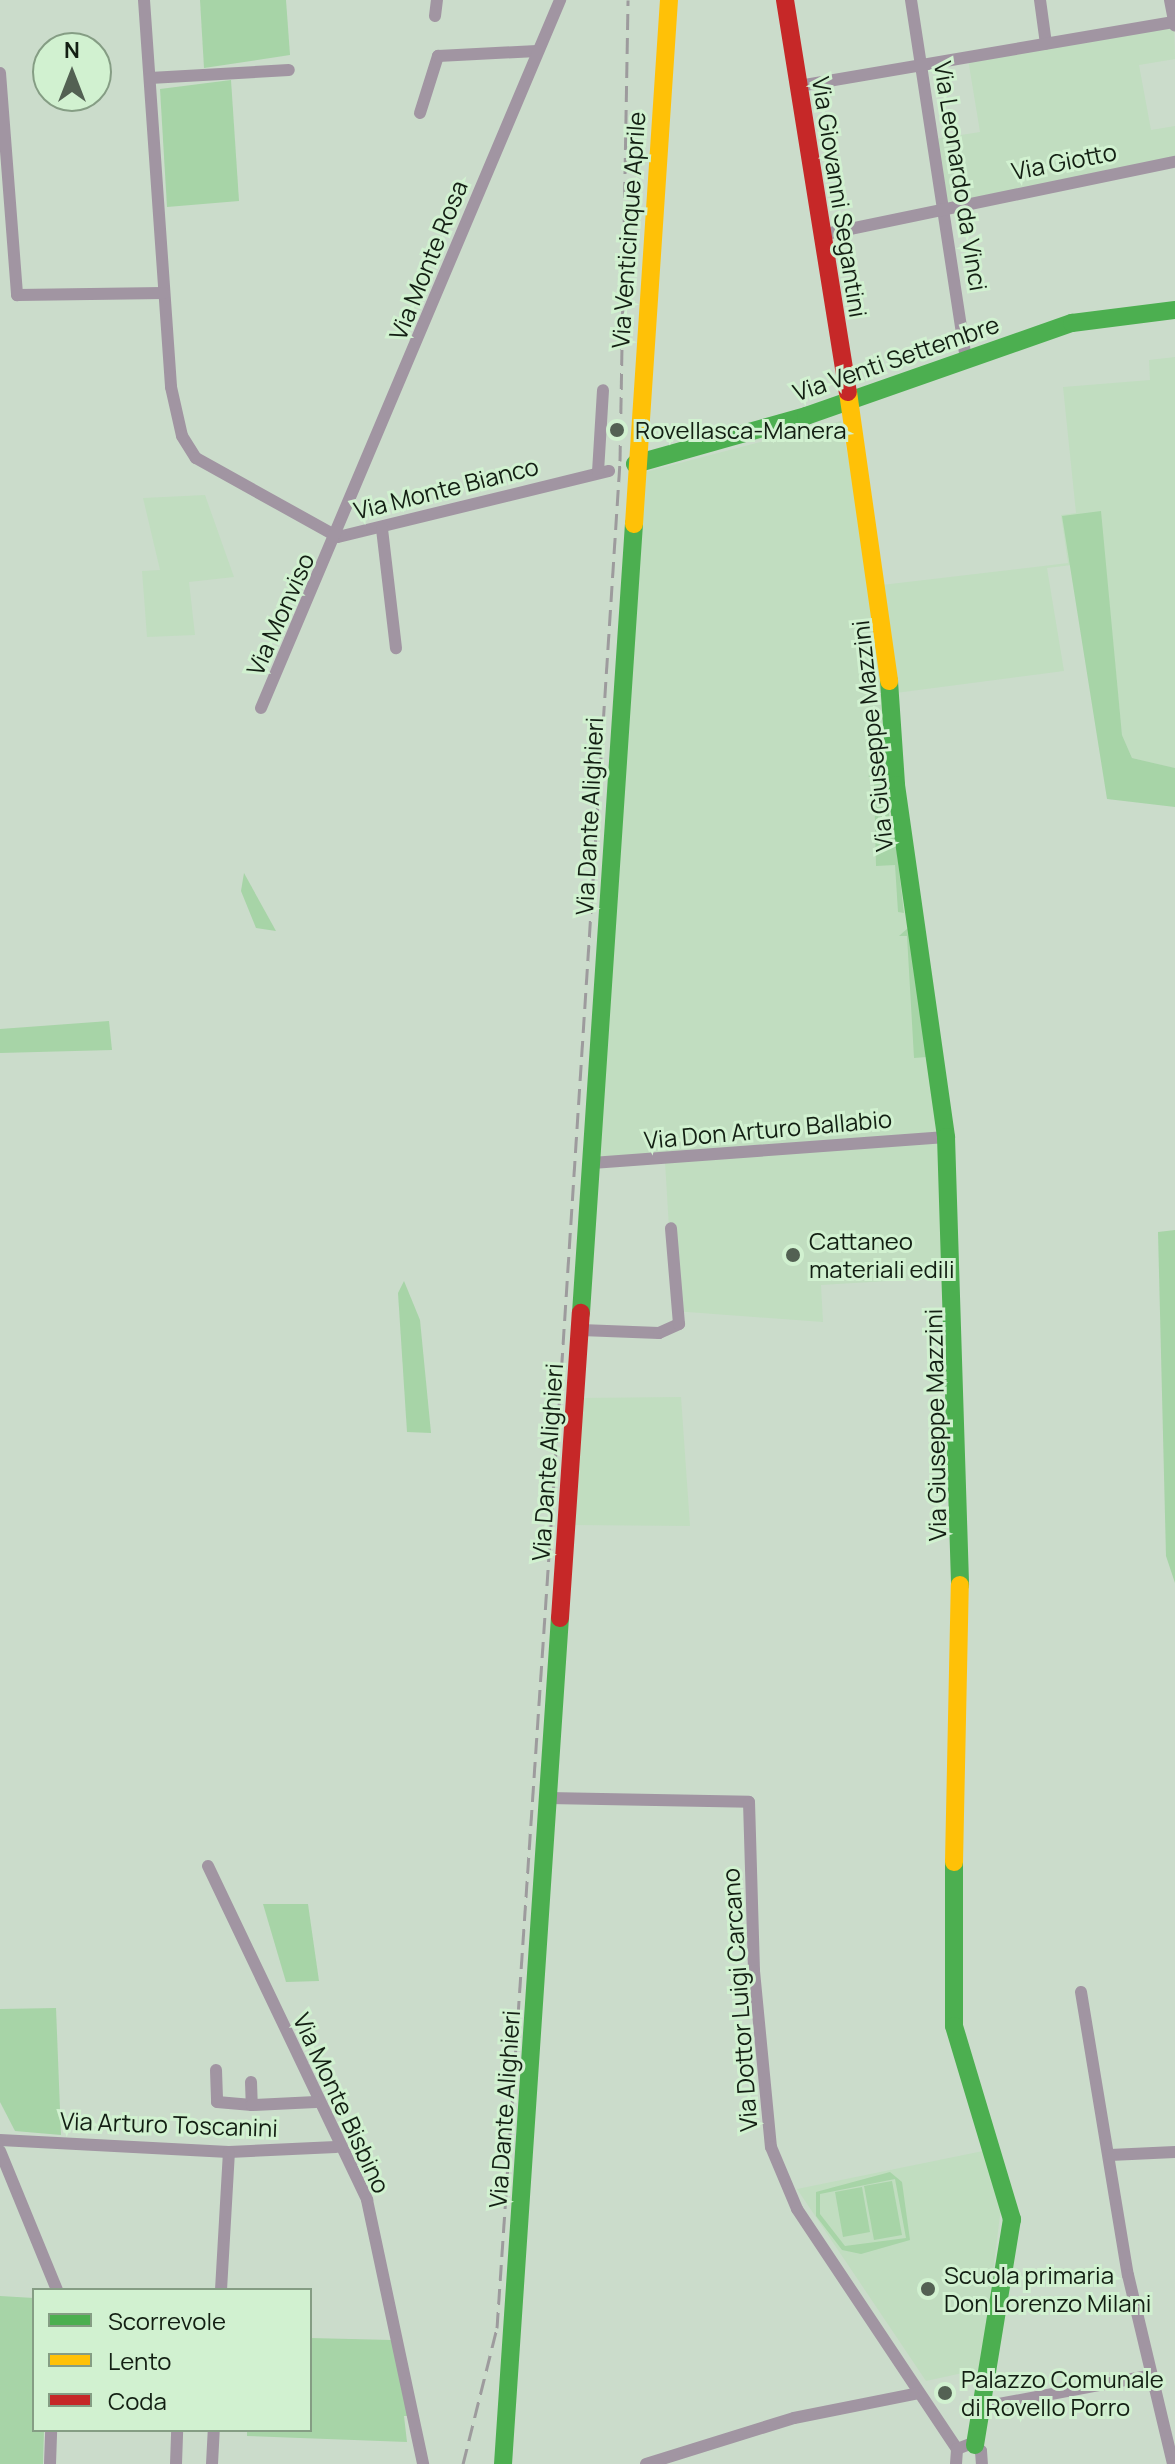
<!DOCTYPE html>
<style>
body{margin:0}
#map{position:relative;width:1175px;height:2464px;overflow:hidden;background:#cbdccb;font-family:Manrope,sans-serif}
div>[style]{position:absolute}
.built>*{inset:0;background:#c1ddc0}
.green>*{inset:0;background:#a7d4a7}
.street>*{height:12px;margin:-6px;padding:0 6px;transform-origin:6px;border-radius:6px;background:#a195a2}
.fast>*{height:18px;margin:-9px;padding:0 9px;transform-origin:9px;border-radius:9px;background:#4caf50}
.slow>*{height:18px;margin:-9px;padding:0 9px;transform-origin:9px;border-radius:9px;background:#ffc107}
.jam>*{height:18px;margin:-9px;padding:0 9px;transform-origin:9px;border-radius:9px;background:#c62828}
.rail>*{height:3px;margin-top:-1.5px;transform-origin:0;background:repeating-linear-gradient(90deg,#9d9b9d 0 16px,transparent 0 24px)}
.dots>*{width:22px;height:22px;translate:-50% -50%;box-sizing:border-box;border:4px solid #d1f1d0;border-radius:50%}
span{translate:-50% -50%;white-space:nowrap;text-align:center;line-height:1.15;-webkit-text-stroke:6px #d1f1d0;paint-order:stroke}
.street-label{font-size:24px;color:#131f13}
.poi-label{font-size:24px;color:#131f13}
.left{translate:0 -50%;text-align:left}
.legend{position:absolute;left:32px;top:2288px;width:280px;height:144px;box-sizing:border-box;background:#d1f1d0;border:2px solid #859d84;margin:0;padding:10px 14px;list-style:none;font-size:24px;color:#131f13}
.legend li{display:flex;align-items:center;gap:16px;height:40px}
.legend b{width:40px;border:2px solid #859d84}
.north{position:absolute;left:32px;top:32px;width:80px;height:80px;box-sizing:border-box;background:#d1f1d0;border:2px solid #859d84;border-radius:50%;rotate:0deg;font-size:22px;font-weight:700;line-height:32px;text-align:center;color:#131f13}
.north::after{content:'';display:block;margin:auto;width:28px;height:36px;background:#536153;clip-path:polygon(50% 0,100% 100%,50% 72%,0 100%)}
</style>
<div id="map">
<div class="built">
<i style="clip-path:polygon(1174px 24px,1175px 59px,1139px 65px,1151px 130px,1175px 126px,1175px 161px,945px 206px,935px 139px,980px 132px,968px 59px)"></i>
<i style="clip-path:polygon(1175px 357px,1175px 768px,1132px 758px,1122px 735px,1105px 561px,1047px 568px,1064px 671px,888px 694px,953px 1277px,821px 1285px,823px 1322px,674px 1311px,665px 1162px,594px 1165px,634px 475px,841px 421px,873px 586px,1068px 563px,1061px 515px,1076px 513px,1063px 387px,1150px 380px,1149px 360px)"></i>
<i style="clip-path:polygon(205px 495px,234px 577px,189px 582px,195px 635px,147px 637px,142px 571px,160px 570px,143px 498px)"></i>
<i style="clip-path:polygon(681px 1397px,690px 1526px,568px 1525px,577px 1398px)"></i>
<i style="clip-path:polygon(983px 2151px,1001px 2207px,981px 2369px,926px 2381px,797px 2189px)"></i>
</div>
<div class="green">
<i style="clip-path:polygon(200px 0,286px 0,290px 55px,204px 68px)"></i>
<i style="clip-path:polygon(231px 80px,239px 201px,167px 207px,160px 89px)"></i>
<i style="clip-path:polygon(1101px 511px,1122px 735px,1132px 758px,1175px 768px,1175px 807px,1107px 799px,1062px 516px)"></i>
<i style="clip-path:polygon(879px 771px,896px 845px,904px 913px,898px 912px,895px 865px,876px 866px,874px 780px,868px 776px)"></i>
<i style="clip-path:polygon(244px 873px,276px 931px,256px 928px,241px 891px)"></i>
<i style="clip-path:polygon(908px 928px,927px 1057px,914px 1058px,907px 936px,899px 936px)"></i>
<i style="clip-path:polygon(109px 1021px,112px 1050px,0 1053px,0 1029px)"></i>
<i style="clip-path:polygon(1175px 1230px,1175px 1583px,1166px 1556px,1158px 1232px)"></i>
<i style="clip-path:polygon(404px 1281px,420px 1320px,431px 1433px,407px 1432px,398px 1293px)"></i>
<i style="clip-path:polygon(263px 1904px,308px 1904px,319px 1981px,286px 1982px)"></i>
<i style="clip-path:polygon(56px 2008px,61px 2135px,15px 2131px,0 2102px,0 2009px)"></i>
<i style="clip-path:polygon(evenodd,890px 2172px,902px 2182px,910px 2240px,861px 2254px,842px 2250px,816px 2216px,816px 2192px,890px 2172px,895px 2179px,906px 2238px,845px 2246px,820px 2214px,820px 2194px,895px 2179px)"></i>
<i style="clip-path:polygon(892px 2181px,902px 2235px,874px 2240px,864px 2186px)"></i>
<i style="clip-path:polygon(862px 2187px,870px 2232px,843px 2237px,835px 2192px)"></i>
<i style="clip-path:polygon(0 2296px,34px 2298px,34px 2430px,44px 2430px,43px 2464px,0 2464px)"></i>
<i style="clip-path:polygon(310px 2338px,392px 2340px,411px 2416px,404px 2416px,407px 2442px,247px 2436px,247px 2430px,310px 2430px)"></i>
</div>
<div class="street">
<i style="left:144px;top:0;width:388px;rotate:86deg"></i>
<i style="left:171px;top:387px;width:50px;rotate:77.3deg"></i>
<i style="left:182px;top:436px;width:26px;rotate:58deg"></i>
<i style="left:196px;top:458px;width:162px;rotate:29.1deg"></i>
<i style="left:338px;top:537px;width:279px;rotate:-13.7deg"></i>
<i style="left:911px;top:0;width:362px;rotate:81.3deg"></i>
<i style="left:1040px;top:0;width:44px;rotate:82.2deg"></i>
<i style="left:1170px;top:0;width:26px;rotate:79deg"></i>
<i style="left:435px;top:16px;width:16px;rotate:-83deg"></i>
<i style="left:0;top:73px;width:223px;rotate:85.6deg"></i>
<i style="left:17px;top:295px;width:147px;rotate:-0.8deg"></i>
<i style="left:150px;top:78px;width:139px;rotate:-3.3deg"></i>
<i style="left:799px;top:86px;width:380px;rotate:-9.7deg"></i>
<i style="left:420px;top:113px;width:60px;rotate:-72.5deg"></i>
<i style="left:438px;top:56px;width:99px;rotate:-2.9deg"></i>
<i style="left:821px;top:235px;width:361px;rotate:-11.7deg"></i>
<i style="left:598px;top:472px;width:82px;rotate:-86.5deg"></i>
<i style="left:382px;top:529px;width:120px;rotate:83.3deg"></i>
<i style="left:261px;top:708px;width:769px;rotate:-67.1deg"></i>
<i style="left:592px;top:1163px;width:355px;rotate:-4.2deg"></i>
<i style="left:581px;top:1330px;width:78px;rotate:2.2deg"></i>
<i style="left:659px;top:1333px;width:22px;rotate:-24deg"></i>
<i style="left:679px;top:1324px;width:96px;rotate:-94.8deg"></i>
<i style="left:548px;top:1798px;width:201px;rotate:1.1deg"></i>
<i style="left:749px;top:1802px;width:169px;rotate:88.3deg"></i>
<i style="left:754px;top:1971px;width:177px;rotate:84.5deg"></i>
<i style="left:771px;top:2147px;width:67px;rotate:67.2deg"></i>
<i style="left:797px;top:2209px;width:288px;rotate:56.3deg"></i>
<i style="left:208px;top:1866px;width:370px;rotate:64.5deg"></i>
<i style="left:367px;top:2200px;width:270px;rotate:78deg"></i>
<i style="left:1081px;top:1992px;width:287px;rotate:80.6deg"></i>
<i style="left:1128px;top:2275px;width:194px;rotate:76.6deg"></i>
<i style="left:216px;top:2070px;width:32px;rotate:88deg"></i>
<i style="left:217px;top:2102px;width:35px;rotate:5deg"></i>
<i style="left:251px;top:2082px;width:23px;rotate:88deg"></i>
<i style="left:252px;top:2105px;width:64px;rotate:-2.7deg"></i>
<i style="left:0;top:2140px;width:229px;rotate:3deg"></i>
<i style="left:229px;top:2152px;width:107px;rotate:-2.7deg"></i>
<i style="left:0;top:2151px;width:150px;rotate:67.7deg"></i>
<i style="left:1110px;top:2155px;width:65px;rotate:-2.6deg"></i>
<i style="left:221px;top:2290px;width:138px;rotate:-86.7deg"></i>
<i style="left:983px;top:2407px;width:172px;rotate:-10.7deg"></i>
<i style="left:50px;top:2464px;width:34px;rotate:-88deg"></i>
<i style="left:176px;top:2464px;width:34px;rotate:-88deg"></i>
<i style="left:212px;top:2464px;width:34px;rotate:-87deg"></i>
<i style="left:646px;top:2464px;width:155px;rotate:-17.3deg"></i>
<i style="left:794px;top:2418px;width:127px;rotate:-11.3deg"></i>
<i style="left:956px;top:2464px;width:15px;rotate:-86deg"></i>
<i style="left:957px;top:2449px;width:14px;rotate:-21deg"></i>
<i style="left:970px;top:2444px;width:13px;rotate:32deg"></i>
<i style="left:981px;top:2451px;width:13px;rotate:86deg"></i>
</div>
<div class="fast">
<i style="left:635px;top:464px;width:178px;rotate:-15.7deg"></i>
<i style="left:806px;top:416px;width:282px;rotate:-19.3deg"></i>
<i style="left:1072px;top:323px;width:104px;rotate:-7.2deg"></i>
<i style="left:889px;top:681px;width:104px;rotate:86.1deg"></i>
<i style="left:896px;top:785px;width:356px;rotate:81.9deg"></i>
<i style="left:946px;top:1137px;width:448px;rotate:88.2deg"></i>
<i style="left:581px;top:1313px;width:791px;rotate:-86.16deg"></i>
<i style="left:954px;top:1862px;width:164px;rotate:90deg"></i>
<i style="left:954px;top:2026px;width:202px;rotate:73.3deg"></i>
<i style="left:1012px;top:2219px;width:229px;rotate:99.3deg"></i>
<i style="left:503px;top:2464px;width:848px;rotate:-86.15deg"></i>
</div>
<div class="slow">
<i style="left:848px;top:392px;width:292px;rotate:81.9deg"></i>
<i style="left:634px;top:524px;width:525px;rotate:-86.18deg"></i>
<i style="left:954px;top:1862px;width:277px;rotate:-88.8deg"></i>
</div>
<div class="jam">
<i style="left:785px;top:0;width:397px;rotate:80.9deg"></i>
<i style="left:560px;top:1618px;width:306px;rotate:-86.1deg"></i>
</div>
<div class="rail">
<i style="left:463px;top:2464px;width:140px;rotate:-76deg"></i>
<i style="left:497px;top:2328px;width:938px;rotate:-86.15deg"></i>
<i style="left:560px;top:1392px;width:933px;rotate:-86.31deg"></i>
<i style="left:620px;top:461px;width:461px;rotate:-89deg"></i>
</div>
<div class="dots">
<i style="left:617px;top:430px;background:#536153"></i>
<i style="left:793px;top:1255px;background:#536153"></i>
<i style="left:928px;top:2289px;background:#536153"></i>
<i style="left:945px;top:2393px;background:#536153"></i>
</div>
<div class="street-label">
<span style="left:1064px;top:161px;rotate:-11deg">Via Giotto</span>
<span style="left:961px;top:176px;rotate:81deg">Via Leonardo da Vinci</span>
<span style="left:840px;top:197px;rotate:81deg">Via Giovanni Segantini</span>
<span style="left:628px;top:230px;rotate:-86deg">Via Venticinque Aprile</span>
<span style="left:428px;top:260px;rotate:-68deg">Via Monte Rosa</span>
<span style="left:896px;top:358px;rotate:-19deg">Via Venti Settembre</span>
<span style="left:446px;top:488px;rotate:-14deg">Via Monte Bianco</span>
<span style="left:280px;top:614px;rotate:-66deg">Via Monviso</span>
<span style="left:872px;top:736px;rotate:-96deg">Via Giuseppe Mazzini</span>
<span style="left:589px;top:816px;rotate:-87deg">Via Dante Alighieri</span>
<span style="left:768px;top:1129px;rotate:-5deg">Via Don Arturo Ballabio</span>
<span style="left:935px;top:1425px;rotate:-91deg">Via Giuseppe Mazzini</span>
<span style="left:547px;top:1462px;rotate:-86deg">Via Dante Alighieri</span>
<span style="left:739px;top:2000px;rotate:-94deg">Via Dottor Luigi Carcano</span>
<span style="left:342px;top:2103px;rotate:65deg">Via Monte Bisbino</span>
<span style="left:504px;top:2109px;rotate:-86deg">Via Dante Alighieri</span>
<span style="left:169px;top:2124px;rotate:2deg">Via Arturo Toscanini</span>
</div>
<div class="poi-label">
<span class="left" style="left:635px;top:430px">Rovellasca-Manera</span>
<span class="left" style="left:809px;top:1255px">Cattaneo<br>materiali edili</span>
<span class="left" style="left:944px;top:2289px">Scuola primaria<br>Don Lorenzo Milani</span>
<span class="left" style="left:961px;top:2393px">Palazzo Comunale<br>di Rovello Porro</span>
</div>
<ul class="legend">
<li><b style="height:10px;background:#4caf50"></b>Scorrevole</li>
<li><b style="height:10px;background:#ffc107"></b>Lento</li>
<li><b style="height:10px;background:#c62828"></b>Coda</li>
</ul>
<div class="north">N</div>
</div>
